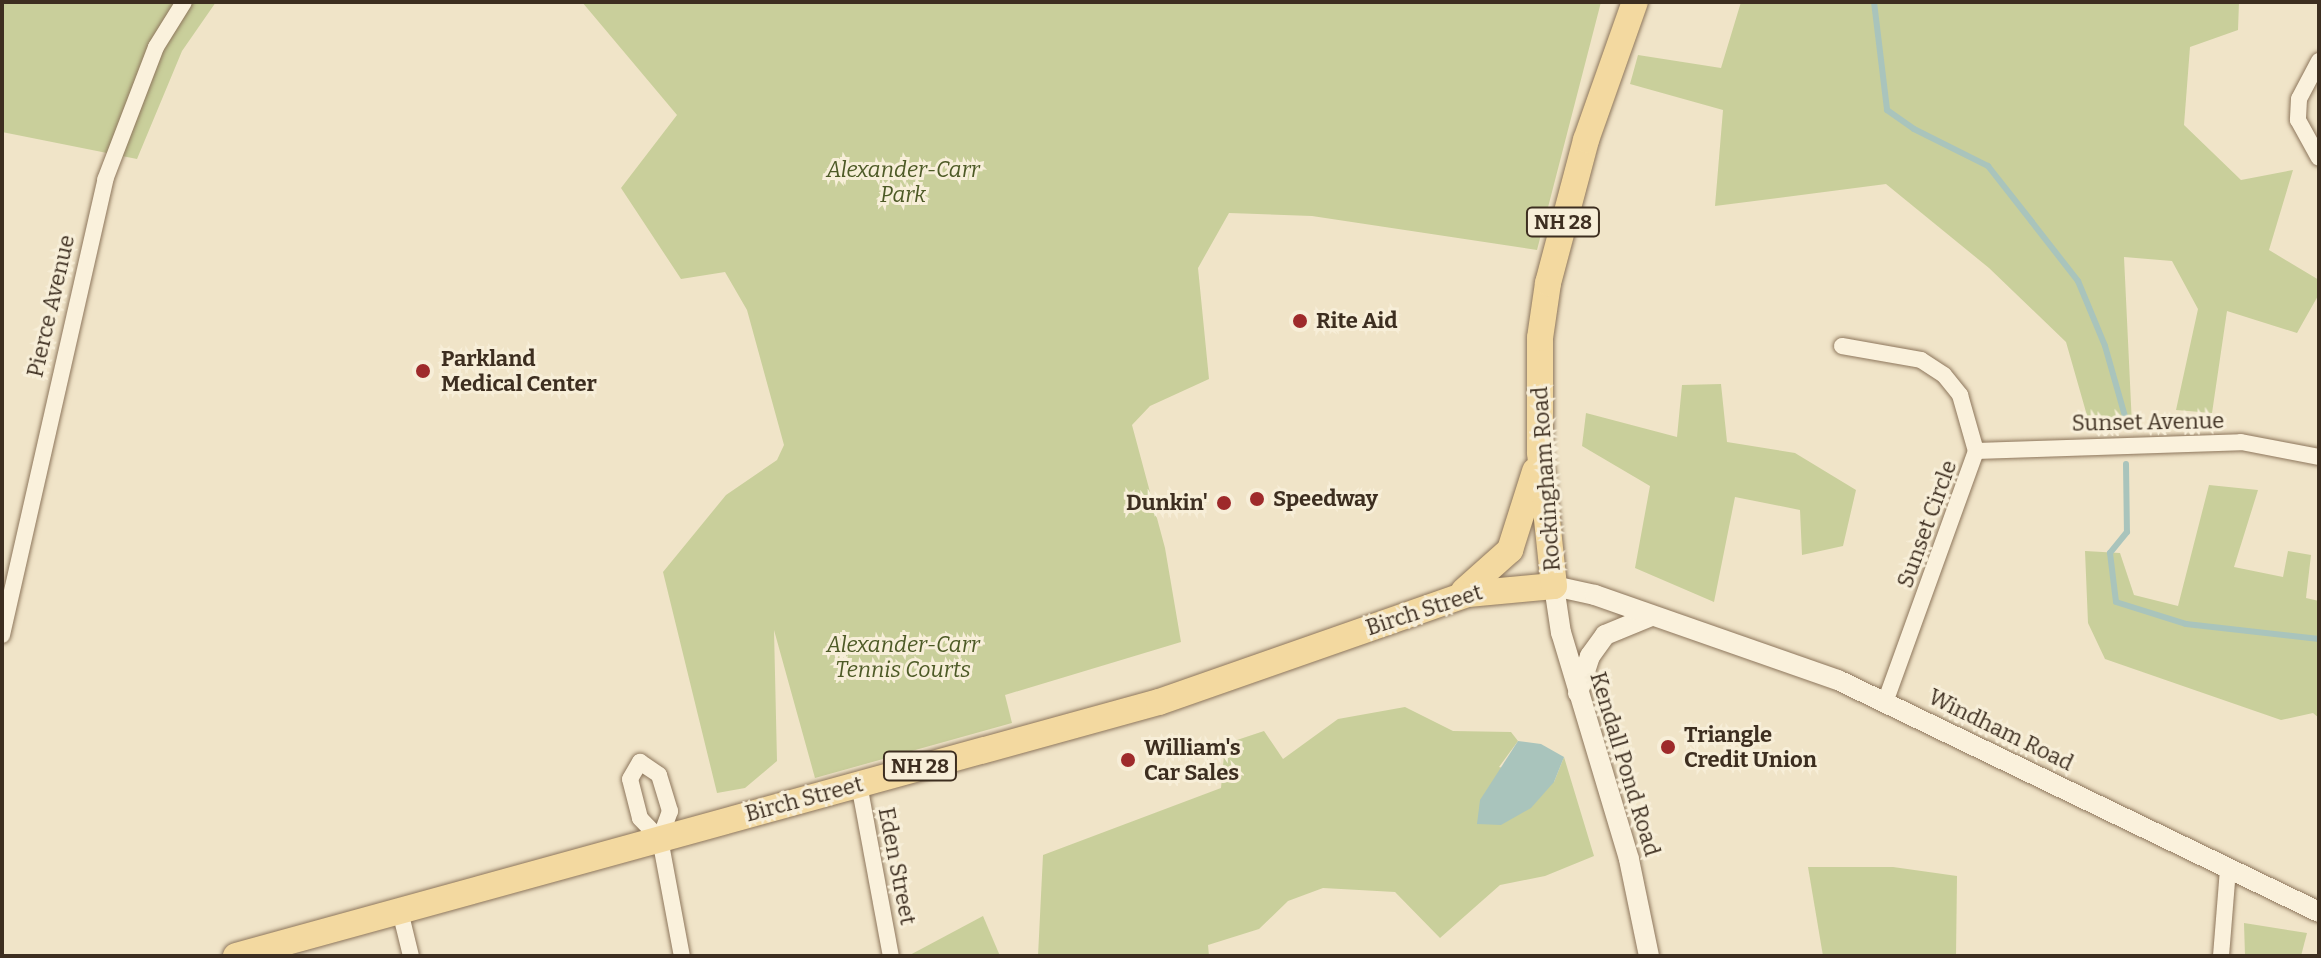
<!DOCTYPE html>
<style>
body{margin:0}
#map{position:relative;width:2321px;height:958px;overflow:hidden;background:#f0e4c8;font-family:Bitter,serif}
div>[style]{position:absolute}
.green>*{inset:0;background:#c9cf9b}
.water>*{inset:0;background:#a9c4bc}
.stream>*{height:6px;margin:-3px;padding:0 3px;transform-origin:3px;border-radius:3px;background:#a9c4bc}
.roads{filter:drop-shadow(0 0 2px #8d765c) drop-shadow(0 0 2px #8d765c)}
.minor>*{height:16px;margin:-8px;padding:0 8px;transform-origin:8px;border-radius:8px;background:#faf1dc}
.tertiary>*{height:20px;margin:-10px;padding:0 10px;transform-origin:10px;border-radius:10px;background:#faf1dc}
.primary>*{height:26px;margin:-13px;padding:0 13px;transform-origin:13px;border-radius:13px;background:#f3d9a0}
.dots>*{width:22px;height:22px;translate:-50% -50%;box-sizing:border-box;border:4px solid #f7eed8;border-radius:50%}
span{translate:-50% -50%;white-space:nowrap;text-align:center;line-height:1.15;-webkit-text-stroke:6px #f7eed8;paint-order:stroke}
.shield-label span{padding:2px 6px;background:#f7eed8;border:2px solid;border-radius:6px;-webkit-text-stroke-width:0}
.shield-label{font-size:20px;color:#3d2e20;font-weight:700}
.park-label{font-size:22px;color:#4d5a26;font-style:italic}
.street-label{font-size:22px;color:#3d2e20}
.poi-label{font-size:22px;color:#3d2e20;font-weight:700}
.left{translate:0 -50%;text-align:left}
.right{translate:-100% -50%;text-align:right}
.frame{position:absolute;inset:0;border:4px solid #3d2e20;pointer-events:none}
</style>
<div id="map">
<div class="green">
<i style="clip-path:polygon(2px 2px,216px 2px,182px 51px,137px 159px,2px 132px)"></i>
<i style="clip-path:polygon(582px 2px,1601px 2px,1537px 250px,1312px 216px,1229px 213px,1198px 268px,1209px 379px,1150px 406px,1132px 425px,1165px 548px,1181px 642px,1005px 695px,1012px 723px,815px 778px,774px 630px,777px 761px,745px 788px,717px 793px,663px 572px,726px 495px,777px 460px,784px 445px,747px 310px,725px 272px,681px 279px,621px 188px,677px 115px)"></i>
<i style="clip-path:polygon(1741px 2px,2239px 2px,2238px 30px,2190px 47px,2184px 125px,2241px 180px,2293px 170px,2269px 250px,2319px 280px,2319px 294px,2297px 333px,2227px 311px,2212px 413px,2176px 410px,2198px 309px,2172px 261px,2124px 257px,2132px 425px,2088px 419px,2066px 342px,1989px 268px,1886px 184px,1715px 206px,1723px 110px,1630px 84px,1638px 55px,1721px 68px)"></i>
<i style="clip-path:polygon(1721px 384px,1727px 442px,1795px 453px,1856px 490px,1843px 546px,1802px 555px,1800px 510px,1735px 497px,1714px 602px,1635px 568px,1650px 486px,1582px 446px,1586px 413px,1677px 437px,1682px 385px)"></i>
<i style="clip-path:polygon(2209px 485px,2258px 490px,2234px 567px,2283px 577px,2288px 551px,2311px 555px,2306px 598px,2319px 601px,2319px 718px,2313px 713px,2281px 720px,2105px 659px,2088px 623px,2085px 551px,2120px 553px,2134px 595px,2178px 606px)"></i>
<i style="clip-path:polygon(1405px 707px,1453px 731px,1511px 732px,1518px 741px,1499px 767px,1554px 782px,1564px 757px,1594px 856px,1545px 876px,1500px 885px,1440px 938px,1395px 892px,1323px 888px,1288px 901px,1259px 929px,1208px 945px,1209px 956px,1038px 956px,1043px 855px,1221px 788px,1225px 744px,1264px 731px,1283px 759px,1338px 719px)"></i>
<i style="clip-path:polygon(1808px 867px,1893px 867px,1957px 876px,1956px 956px,1823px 956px)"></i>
<i style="clip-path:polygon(983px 916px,1000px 956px,908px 956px)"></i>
<i style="clip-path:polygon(2244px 923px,2307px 933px,2301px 956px,2245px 956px)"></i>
</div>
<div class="water">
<i style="clip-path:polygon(1518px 741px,1541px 744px,1564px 757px,1554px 782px,1531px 808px,1501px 825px,1477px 824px,1480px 800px)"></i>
</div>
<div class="stream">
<i style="left:1874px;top:2px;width:109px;rotate:83.1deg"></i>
<i style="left:1887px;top:110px;width:33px;rotate:35deg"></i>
<i style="left:1914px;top:129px;width:83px;rotate:26.6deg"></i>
<i style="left:1988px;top:166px;width:71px;rotate:51.8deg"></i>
<i style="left:2032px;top:222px;width:75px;rotate:52.1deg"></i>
<i style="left:2078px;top:281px;width:70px;rotate:67.4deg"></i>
<i style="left:2105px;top:346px;width:73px;rotate:74.1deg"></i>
<i style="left:2126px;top:464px;width:68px;rotate:89.2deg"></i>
<i style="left:2127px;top:532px;width:27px;rotate:129deg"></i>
<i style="left:2110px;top:553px;width:49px;rotate:83deg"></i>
<i style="left:2116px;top:602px;width:73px;rotate:17.4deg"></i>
<i style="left:2186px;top:624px;width:134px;rotate:6.4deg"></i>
</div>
<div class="roads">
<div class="minor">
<i style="left:2319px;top:61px;width:43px;rotate:117.8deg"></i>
<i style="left:2299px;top:99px;width:21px;rotate:93deg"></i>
<i style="left:2298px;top:120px;width:43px;rotate:61.1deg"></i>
<i style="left:1842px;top:346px;width:80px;rotate:10deg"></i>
<i style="left:1921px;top:360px;width:27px;rotate:33deg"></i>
<i style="left:1944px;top:375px;width:26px;rotate:51deg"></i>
<i style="left:1960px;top:395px;width:58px;rotate:74.1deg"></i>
<i style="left:1976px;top:451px;width:265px;rotate:109.9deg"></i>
<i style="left:1976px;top:451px;width:265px;rotate:-1.9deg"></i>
<i style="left:2241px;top:442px;width:79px;rotate:10.9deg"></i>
<i style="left:2px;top:635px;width:467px;rotate:-77.2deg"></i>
<i style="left:105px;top:180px;width:142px;rotate:-69deg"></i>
<i style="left:156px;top:47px;width:53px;rotate:-58.1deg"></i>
<i style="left:640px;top:762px;width:23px;rotate:34deg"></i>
<i style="left:659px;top:775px;width:38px;rotate:73deg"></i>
<i style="left:670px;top:811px;width:30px;rotate:110deg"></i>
<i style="left:660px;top:839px;width:29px;rotate:-134deg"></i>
<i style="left:640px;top:818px;width:40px;rotate:-104.4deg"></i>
<i style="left:630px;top:779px;width:20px;rotate:-60deg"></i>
<i style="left:859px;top:784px;width:175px;rotate:79.5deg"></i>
<i style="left:660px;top:839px;width:119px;rotate:79.4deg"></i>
<i style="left:400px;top:911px;width:46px;rotate:76.3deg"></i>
<i style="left:2221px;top:956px;width:87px;rotate:-85.4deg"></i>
</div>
<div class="tertiary">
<i style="left:1578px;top:693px;width:39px;rotate:-72deg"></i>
<i style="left:1590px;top:656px;width:26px;rotate:-54deg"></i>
<i style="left:1605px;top:635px;width:50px;rotate:-22.4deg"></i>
<i style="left:1649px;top:956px;width:99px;rotate:-101.7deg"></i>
<i style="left:1629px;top:859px;width:236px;rotate:-106.7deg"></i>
<i style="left:1561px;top:633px;width:48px;rotate:-98.5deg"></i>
<i style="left:1554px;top:586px;width:42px;rotate:12.4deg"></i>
<i style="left:1595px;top:595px;width:257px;rotate:19.3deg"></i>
<i style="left:1838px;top:680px;width:534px;rotate:25.75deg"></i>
</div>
<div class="primary">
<i style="left:1464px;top:591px;width:62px;rotate:-41.7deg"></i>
<i style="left:1510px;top:550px;width:83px;rotate:-72.4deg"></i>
<i style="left:236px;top:956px;width:957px;rotate:-15.39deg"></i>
<i style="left:1159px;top:702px;width:327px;rotate:-19.3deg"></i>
<i style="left:1468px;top:594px;width:86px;rotate:-5.3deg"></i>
<i style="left:1554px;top:586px;width:135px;rotate:-96deg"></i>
<i style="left:1540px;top:452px;width:114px;rotate:-90deg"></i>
<i style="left:1540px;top:338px;width:56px;rotate:-81.7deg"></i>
<i style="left:1548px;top:283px;width:148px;rotate:-75.1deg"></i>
<i style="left:1586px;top:140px;width:146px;rotate:-70.5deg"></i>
</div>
</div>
<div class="dots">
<i style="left:1300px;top:321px;background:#9e2a2b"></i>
<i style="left:423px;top:371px;background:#9e2a2b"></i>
<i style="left:1257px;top:499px;background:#9e2a2b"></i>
<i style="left:1224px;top:503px;background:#9e2a2b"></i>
<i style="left:1668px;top:747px;background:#9e2a2b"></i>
<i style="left:1128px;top:760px;background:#9e2a2b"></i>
</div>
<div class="shield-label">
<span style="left:1563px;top:222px">NH 28</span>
<span style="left:920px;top:766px">NH 28</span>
</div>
<div class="park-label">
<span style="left:903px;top:182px">Alexander-Carr<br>Park</span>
<span style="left:903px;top:657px">Alexander-Carr<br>Tennis Courts</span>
</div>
<div class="street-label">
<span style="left:51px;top:306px;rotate:-77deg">Pierce Avenue</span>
<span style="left:2148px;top:422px;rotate:-1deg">Sunset Avenue</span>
<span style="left:1546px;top:479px;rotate:-94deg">Rockingham Road</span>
<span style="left:1927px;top:524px;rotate:-70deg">Sunset Circle</span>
<span style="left:1424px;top:610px;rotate:-18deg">Birch Street</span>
<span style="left:2001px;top:730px;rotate:26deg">Windham Road</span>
<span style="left:1625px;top:764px;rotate:73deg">Kendall Pond Road</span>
<span style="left:804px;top:799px;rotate:-15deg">Birch Street</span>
<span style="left:897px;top:866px;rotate:79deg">Eden Street</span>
</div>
<div class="poi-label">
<span class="left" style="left:1316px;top:321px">Rite Aid</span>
<span class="left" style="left:441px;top:371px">Parkland<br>Medical Center</span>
<span class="left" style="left:1273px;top:499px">Speedway</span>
<span class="right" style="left:1208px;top:503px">Dunkin'</span>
<span class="left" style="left:1684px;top:747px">Triangle<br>Credit Union</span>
<span class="left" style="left:1144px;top:760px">William's<br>Car Sales</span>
</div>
<div class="frame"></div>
</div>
